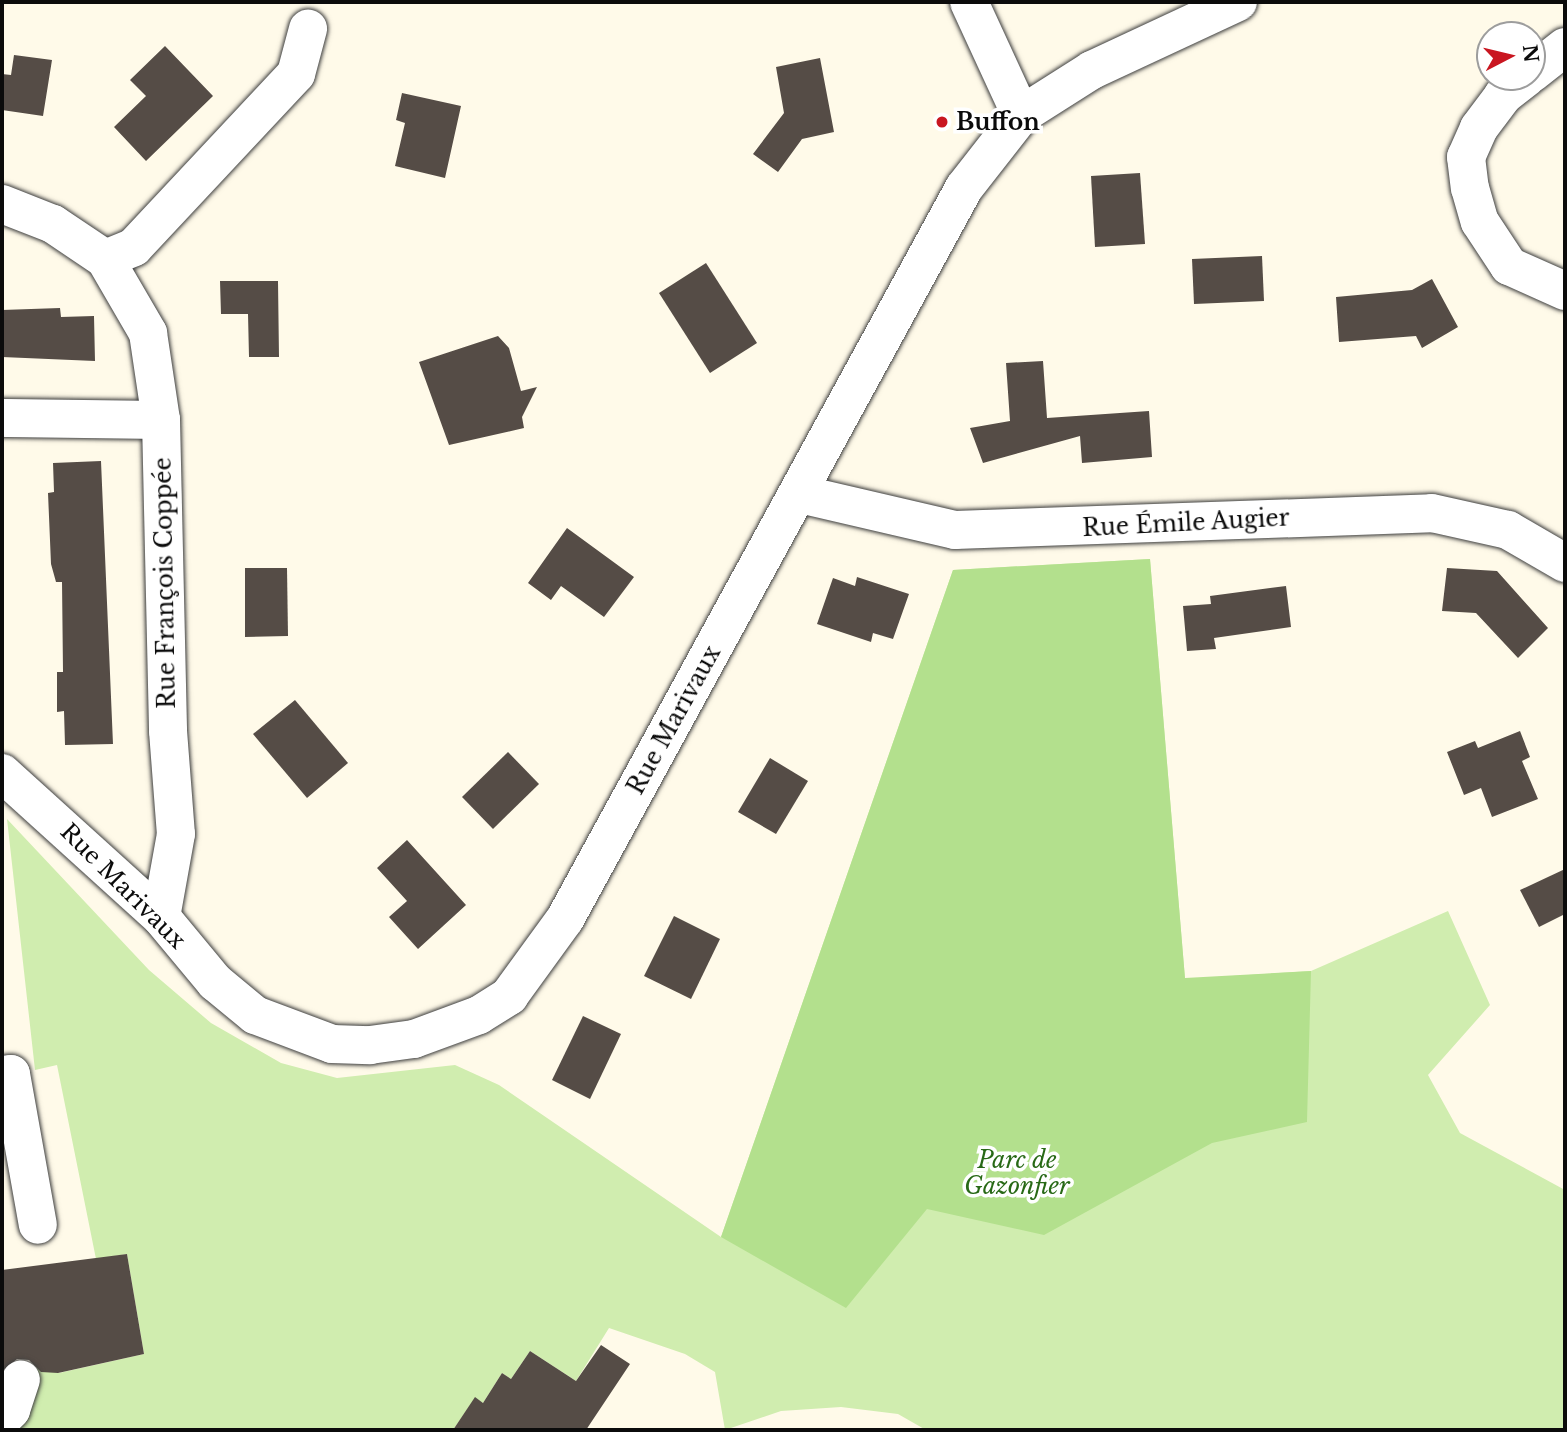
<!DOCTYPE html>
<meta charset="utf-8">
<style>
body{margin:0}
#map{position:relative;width:1567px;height:1432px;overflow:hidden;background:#fffae9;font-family:"Libre Baskerville",serif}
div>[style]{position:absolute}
.green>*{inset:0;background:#d0edaf}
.forest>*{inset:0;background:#b3e08d}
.building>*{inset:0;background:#554c46}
.roads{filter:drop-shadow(0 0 2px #3e3e3e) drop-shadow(0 0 2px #3e3e3e)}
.minor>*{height:38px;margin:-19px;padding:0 19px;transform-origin:19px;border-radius:19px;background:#fff}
.dots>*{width:19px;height:19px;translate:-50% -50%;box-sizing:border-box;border:4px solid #fff;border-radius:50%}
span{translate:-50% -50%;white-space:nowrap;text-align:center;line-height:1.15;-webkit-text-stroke:7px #fff;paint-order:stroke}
.poi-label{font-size:23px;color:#0b0b0b;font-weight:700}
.left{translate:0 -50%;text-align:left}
.street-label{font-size:23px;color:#0b0b0b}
.park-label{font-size:23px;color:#286916;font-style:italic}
.frame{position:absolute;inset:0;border:4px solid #0b0b0b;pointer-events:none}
.north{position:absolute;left:1476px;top:21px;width:70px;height:70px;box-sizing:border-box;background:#fff;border:2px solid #9d9d9d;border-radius:50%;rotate:83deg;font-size:19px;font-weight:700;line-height:28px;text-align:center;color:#0b0b0b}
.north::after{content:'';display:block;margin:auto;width:24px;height:32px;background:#c91620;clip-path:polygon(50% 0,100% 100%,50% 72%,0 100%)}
</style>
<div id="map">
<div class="green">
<i style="clip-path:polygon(1150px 559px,1185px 979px,1311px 971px,1448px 911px,1490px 1005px,1428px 1075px,1460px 1133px,1565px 1190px,1565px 1430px,926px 1430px,898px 1414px,841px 1407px,781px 1411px,725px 1430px,715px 1372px,685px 1354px,609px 1328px,576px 1381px,530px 1351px,511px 1379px,502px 1373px,483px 1403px,475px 1398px,453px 1430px,2px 1430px,2px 1368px,5px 1374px,38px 1368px,59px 1373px,144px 1354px,127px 1254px,96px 1259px,57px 1065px,35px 1070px,7px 819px,149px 970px,211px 1023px,281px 1063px,337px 1078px,455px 1065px,499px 1085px,721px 1237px,953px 570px)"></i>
</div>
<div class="forest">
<i style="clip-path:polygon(1150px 559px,1185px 978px,1311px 971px,1307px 1122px,1212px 1143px,1044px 1235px,927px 1209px,846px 1308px,721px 1237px,953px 570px)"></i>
</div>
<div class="building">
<i style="clip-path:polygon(165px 46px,213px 96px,146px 161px,114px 127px,146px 96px,130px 80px)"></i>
<i style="clip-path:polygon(14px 55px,52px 60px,43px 116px,2px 110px,2px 74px,11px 75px)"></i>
<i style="clip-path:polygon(820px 58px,834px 132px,802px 139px,778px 172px,753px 154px,784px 113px,776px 67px)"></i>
<i style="clip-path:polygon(402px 93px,461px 106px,445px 178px,395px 166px,405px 123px,396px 120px)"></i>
<i style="clip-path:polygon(1140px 173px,1145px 244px,1095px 247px,1091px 176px)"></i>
<i style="clip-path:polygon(1262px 256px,1264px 301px,1194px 304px,1192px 259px)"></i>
<i style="clip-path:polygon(706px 263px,757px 343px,710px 373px,659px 293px)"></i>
<i style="clip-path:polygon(1432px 279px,1458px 327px,1422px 348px,1416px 336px,1339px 342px,1336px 297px,1412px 290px)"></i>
<i style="clip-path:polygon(220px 281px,278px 281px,279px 357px,249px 357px,248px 314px,221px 314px)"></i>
<i style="clip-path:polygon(60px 308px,61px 317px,94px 316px,95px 361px,2px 357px,2px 310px)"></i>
<i style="clip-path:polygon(498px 336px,509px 348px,521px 391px,537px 387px,522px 417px,524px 428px,449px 445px,419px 362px)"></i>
<i style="clip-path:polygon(1043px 361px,1047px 418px,1149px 411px,1152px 457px,1082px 463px,1080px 436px,983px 463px,970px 428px,1010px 421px,1006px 363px)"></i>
<i style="clip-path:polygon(101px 461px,113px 744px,65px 745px,64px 711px,57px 712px,57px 672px,63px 672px,62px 582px,56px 582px,51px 564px,48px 493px,54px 492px,53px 463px)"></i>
<i style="clip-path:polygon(567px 528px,634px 577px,604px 617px,561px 586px,551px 600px,528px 583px)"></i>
<i style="clip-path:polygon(245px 568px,287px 568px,288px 636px,245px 637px)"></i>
<i style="clip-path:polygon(1447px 568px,1497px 571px,1548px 628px,1518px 658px,1476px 613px,1442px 611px)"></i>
<i style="clip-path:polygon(857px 577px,909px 594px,893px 639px,873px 633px,871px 642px,817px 624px,833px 578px,855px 586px)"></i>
<i style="clip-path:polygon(1286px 586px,1291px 627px,1214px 638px,1216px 649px,1187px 651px,1183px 606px,1211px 604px,1210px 596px)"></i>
<i style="clip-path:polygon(295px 700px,348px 763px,307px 798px,253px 734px)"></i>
<i style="clip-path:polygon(1520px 731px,1530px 757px,1522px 761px,1538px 799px,1492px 817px,1481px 788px,1464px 795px,1447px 752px,1475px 741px,1478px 748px)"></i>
<i style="clip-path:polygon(508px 752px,539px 784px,493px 829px,462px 797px)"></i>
<i style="clip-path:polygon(770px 758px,808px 781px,776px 834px,738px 812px)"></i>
<i style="clip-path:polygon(407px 840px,466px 905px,418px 949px,389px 917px,407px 901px,377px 868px)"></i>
<i style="clip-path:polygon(1565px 869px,1565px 914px,1539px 927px,1520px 890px)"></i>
<i style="clip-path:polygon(674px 916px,720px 939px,691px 999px,644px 976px)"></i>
<i style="clip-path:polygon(583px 1016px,621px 1034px,590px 1099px,552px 1080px)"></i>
<i style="clip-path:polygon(127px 1254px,144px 1354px,58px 1373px,41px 1372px,29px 1360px,17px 1359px,2px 1371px,2px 1270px)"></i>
<i style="clip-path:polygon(601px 1345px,630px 1364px,586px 1430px,453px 1430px,475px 1397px,483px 1403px,502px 1373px,511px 1379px,530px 1351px,576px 1381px)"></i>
</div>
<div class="roads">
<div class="minor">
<i style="left:969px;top:2px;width:124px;rotate:65.3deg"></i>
<i style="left:1532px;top:73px;width:42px;rotate:-38.2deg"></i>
<i style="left:1527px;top:77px;width:31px;rotate:142deg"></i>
<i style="left:1503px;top:96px;width:40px;rotate:127deg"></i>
<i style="left:1479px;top:128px;width:32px;rotate:114deg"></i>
<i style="left:1466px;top:157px;width:31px;rotate:83deg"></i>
<i style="left:1470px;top:188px;width:35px;rotate:74deg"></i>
<i style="left:1480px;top:222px;width:53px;rotate:56.6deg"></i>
<i style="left:1509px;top:266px;width:61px;rotate:24.1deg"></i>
<i style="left:2px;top:204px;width:55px;rotate:21.4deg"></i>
<i style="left:53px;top:224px;width:63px;rotate:33.9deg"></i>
<i style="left:105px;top:259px;width:86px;rotate:59.8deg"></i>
<i style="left:148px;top:333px;width:88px;rotate:81.5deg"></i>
<i style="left:161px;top:420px;width:311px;rotate:88.7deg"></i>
<i style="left:168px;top:731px;width:103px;rotate:85.6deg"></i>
<i style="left:176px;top:834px;width:84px;rotate:100.2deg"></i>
<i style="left:105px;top:259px;width:31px;rotate:-22deg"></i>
<i style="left:134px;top:247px;width:237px;rotate:-46.9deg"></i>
<i style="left:296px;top:74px;width:47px;rotate:-75.1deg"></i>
<i style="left:2px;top:418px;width:159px;rotate:0.7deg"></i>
<i style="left:800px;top:494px;width:159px;rotate:13.1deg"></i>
<i style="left:955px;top:530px;width:477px;rotate:-2deg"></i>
<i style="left:1432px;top:513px;width:78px;rotate:12.6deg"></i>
<i style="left:1508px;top:530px;width:66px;rotate:30.1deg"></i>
<i style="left:2px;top:773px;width:215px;rotate:42.2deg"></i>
<i style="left:161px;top:917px;width:85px;rotate:50.3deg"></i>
<i style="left:215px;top:982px;width:52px;rotate:39.5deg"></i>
<i style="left:255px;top:1015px;width:82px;rotate:20.6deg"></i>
<i style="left:332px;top:1044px;width:38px;rotate:2deg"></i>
<i style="left:370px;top:1045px;width:44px;rotate:-7.8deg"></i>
<i style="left:414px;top:1039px;width:69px;rotate:-20.3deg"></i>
<i style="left:479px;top:1015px;width:36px;rotate:-32deg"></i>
<i style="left:509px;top:996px;width:95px;rotate:-54deg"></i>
<i style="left:565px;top:919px;width:833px;rotate:-61.37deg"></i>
<i style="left:964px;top:188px;width:93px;rotate:-52deg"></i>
<i style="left:1021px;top:115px;width:84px;rotate:-32.4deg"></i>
<i style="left:1092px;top:70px;width:161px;rotate:-25deg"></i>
<i style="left:2px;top:1075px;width:9px;rotate:-6deg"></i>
<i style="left:11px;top:1074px;width:153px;rotate:79.9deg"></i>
<i style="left:2px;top:1419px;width:13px;rotate:-45deg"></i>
<i style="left:11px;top:1410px;width:32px;rotate:-72deg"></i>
</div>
</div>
<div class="dots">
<i style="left:942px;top:122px;background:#c91620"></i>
</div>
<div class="poi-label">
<span class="left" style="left:956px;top:122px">Buffon</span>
</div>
<div class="street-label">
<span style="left:1186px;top:523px;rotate:-3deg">Rue Émile Augier</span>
<span style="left:165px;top:583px;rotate:-91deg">Rue François Coppée</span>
<span style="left:674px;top:720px;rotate:-61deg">Rue Marivaux</span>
<span style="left:123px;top:886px;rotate:45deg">Rue Marivaux</span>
</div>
<div class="park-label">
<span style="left:1017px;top:1173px">Parc de<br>Gazonfier</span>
</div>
<div class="frame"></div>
<div class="north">N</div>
</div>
